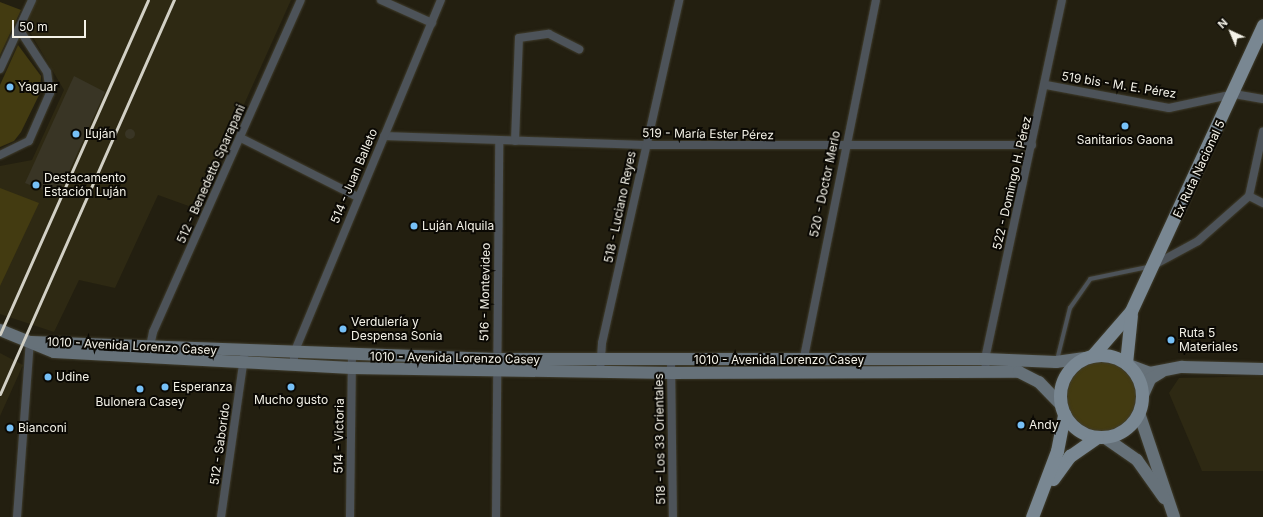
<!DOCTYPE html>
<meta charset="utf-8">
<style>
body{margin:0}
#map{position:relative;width:1263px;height:517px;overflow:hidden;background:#231f10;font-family:Inter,sans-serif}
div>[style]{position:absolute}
.built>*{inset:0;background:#2e2913}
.green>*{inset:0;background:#433b11}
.round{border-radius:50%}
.building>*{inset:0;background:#393525}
.roads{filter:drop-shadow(0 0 1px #403d2e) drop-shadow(0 0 1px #403d2e)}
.lane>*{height:4px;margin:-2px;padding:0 2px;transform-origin:2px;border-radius:2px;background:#4d5359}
.street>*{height:8px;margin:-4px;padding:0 4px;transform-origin:4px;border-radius:4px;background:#4d5359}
.secondary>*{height:12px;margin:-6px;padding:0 6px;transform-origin:6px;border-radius:6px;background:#667179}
.primary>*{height:13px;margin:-6.5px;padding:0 6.5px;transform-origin:6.5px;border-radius:6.5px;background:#798792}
.primary>.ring{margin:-6.5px;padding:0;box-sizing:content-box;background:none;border:13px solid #798792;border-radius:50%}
.rail>*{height:3px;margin:-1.5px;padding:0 1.5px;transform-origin:1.5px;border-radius:1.5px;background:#d2d0c5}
.dots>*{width:11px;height:11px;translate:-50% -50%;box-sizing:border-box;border:2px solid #0b0904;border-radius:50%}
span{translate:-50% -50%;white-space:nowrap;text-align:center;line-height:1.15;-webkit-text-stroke:4px #0b0904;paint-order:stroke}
.street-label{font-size:12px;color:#f4f2e8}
.poi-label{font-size:12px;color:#f4f2e8}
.left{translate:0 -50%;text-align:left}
.north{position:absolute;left:1211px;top:12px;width:40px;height:40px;-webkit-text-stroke:3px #0b0904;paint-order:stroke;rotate:316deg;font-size:11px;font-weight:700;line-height:16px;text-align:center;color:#f4f2e8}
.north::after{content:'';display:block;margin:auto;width:14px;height:18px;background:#f4f2e8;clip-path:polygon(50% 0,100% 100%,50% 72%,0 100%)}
.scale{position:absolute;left:12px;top:20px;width:74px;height:18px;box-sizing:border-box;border:2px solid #f4f2e8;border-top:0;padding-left:5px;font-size:12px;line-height:14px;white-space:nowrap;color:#f4f2e8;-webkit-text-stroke:3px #0b0904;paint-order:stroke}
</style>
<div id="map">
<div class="built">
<i style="clip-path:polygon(36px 0,291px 0,197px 209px,158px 195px,115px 288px,79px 280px,54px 332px,0 314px,0 166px,32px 160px,64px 90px,25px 24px)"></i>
<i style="clip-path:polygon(0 353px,23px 365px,0 416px)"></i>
<i style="clip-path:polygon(1263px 376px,1263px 471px,1202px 471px,1169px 393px,1179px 378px)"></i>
</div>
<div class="green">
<i style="clip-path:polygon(0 2px,21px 10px,0 55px)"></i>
<i style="clip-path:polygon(18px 45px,41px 76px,40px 93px,21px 132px,14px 141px,0 147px,0 85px)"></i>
<i style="clip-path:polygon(0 188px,39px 203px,0 286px)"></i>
<i class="round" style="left:1065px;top:359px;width:74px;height:74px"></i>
</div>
<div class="building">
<i style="clip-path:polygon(74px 76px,105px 92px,58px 196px,25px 183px)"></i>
<i class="round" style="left:125px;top:129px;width:10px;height:10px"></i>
</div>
<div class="roads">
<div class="lane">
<i style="left:1057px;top:360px;width:54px;rotate:-76deg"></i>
<i style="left:1070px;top:308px;width:35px;rotate:-55deg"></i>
<i style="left:1090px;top:279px;width:59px;rotate:-11.7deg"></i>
</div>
<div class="street">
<i style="left:381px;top:0;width:56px;rotate:24.3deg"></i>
<i style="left:0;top:69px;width:76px;rotate:-65.1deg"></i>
<i style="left:1046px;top:85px;width:125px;rotate:10.6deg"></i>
<i style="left:1169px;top:108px;width:66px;rotate:-12.2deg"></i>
<i style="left:1234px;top:94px;width:29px;rotate:10deg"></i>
<i style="left:384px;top:136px;width:261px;rotate:2deg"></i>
<i style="left:645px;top:145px;width:387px"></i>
<i style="left:241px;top:138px;width:131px;rotate:26.8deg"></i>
<i style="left:515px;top:141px;width:103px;rotate:-87.8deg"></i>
<i style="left:519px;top:38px;width:30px;rotate:-8deg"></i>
<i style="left:549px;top:34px;width:34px;rotate:27deg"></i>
<i style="left:0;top:155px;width:32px;rotate:-26deg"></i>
<i style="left:29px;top:141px;width:52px;rotate:-66.4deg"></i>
<i style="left:50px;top:93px;width:21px;rotate:-98deg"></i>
<i style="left:47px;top:72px;width:51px;rotate:-123.1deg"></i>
<i style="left:1249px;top:196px;width:16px;rotate:27deg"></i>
<i style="left:1152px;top:266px;width:52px;rotate:-28.5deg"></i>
<i style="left:1198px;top:241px;width:68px;rotate:-41.4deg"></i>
<i style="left:1249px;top:196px;width:66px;rotate:-77.7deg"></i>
<i style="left:149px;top:351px;width:19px;rotate:-78deg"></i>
<i style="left:153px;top:332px;width:363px;rotate:-66deg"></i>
<i style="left:671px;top:360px;width:157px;rotate:89.3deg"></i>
<i style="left:294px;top:363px;width:10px;rotate:-90deg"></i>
<i style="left:294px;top:353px;width:382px;rotate:-67.4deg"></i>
<i style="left:986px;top:370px;width:11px;rotate:-95deg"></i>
<i style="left:985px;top:359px;width:367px;rotate:-77.9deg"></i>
<i style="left:600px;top:372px;width:29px;rotate:-86deg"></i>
<i style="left:602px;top:343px;width:352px;rotate:-77.3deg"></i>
<i style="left:801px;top:372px;width:379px;rotate:-78.6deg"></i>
<i style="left:17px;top:517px;width:175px;rotate:-85.8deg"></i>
<i style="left:221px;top:517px;width:162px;rotate:-81.8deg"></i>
<i style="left:350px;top:517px;width:161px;rotate:-89.3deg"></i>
<i style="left:496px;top:517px;width:377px;rotate:-89.5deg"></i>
</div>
<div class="secondary">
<i style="left:0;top:330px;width:58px;rotate:22.2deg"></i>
<i style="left:54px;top:352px;width:298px;rotate:3.1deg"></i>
<i style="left:352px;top:368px;width:319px;rotate:0.9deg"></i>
<i style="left:671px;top:373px;width:348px;rotate:-0.2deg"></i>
<i style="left:1019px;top:372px;width:22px;rotate:27deg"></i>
<i style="left:1039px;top:382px;width:30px;rotate:46deg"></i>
<i style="left:31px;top:342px;width:465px;rotate:2.1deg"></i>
<i style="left:496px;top:359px;width:489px"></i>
<i style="left:985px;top:359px;width:71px;rotate:2.4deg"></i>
<i style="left:1056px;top:362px;width:29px;rotate:-8deg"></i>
<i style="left:1131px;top:366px;width:20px;rotate:20deg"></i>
<i style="left:1150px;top:373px;width:33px;rotate:-11deg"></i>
<i style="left:1182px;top:367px;width:81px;rotate:1.4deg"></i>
<i style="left:1143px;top:395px;width:17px;rotate:-66deg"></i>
<i style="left:1150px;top:379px;width:13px;rotate:-32deg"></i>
<i style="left:1139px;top:413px;width:110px;rotate:71.4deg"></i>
<i style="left:1104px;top:437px;width:40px;rotate:34.9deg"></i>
<i style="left:1137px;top:460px;width:47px;rotate:54.6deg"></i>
</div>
<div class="primary">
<i class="ring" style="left:1060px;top:355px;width:69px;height:69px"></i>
<i style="left:1092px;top:356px;width:60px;rotate:-49.1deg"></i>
<i style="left:1131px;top:311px;width:315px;rotate:-65.2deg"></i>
<i style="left:1126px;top:363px;width:48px;rotate:-84.1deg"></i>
<i style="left:1053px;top:479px;width:29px;rotate:-54deg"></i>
<i style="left:1070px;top:456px;width:33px;rotate:-35deg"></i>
<i style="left:1032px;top:517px;width:71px;rotate:-69.3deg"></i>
<i style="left:1057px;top:451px;width:38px;rotate:-79deg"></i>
</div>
</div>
<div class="rail">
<i style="left:0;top:334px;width:365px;rotate:-66.1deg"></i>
<i style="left:0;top:394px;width:431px;rotate:-66.2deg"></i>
</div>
<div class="dots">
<i style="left:10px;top:87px;background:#76c0f7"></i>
<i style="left:1125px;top:126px;background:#76c0f7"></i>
<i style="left:76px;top:134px;background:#76c0f7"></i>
<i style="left:36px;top:185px;background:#76c0f7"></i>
<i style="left:414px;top:226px;background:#76c0f7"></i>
<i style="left:343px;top:329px;background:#76c0f7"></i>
<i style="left:1171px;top:340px;background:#76c0f7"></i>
<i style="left:48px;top:377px;background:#76c0f7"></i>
<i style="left:165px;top:387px;background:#76c0f7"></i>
<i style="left:291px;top:387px;background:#76c0f7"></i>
<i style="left:140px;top:389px;background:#76c0f7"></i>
<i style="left:1021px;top:425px;background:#76c0f7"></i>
<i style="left:10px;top:428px;background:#76c0f7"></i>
</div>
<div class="street-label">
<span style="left:1119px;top:85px;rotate:9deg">519 bis - M. E. Pérez</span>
<span style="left:708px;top:134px;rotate:1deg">519 - María Ester Pérez</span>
<span style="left:1199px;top:169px;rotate:-65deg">Ex Ruta Nacional 5</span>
<span style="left:211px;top:174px;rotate:-66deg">512 - Benedetto Sparapani</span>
<span style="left:354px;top:176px;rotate:-67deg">514 - Juan Balleto</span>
<span style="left:1012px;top:183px;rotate:-77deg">522 - Domingo H. Pérez</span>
<span style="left:825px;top:184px;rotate:-78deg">520 - Doctor Merlo</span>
<span style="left:620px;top:207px;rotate:-78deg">518 - Luciano Reyes</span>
<span style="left:485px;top:292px;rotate:-89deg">516 - Montevideo</span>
<span style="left:132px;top:346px;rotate:3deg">1010 - Avenida Lorenzo Casey</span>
<span style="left:455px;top:358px;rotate:1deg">1010 - Avenida Lorenzo Casey</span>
<span style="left:779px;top:360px">1010 - Avenida Lorenzo Casey</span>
<span style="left:339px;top:436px;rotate:-89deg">514 - Victoria</span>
<span style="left:660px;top:439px;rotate:-91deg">518 - Los 33 Orientales</span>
<span style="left:220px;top:444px;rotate:-82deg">512 - Saborido</span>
</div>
<div class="poi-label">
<span class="left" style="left:18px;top:87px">Yaguar</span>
<span class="left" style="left:85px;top:134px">Luján</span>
<span style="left:1125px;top:140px">Sanitarios Gaona</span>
<span class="left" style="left:44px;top:185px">Destacamento<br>Estación Luján</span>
<span class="left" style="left:422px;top:226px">Luján Alquila</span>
<span class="left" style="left:351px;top:329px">Verdulería y<br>Despensa Sonia</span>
<span class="left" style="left:1179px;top:340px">Ruta 5<br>Materiales</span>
<span class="left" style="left:56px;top:377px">Udine</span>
<span class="left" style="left:173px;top:387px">Esperanza</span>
<span style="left:291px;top:400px">Mucho gusto</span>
<span style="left:140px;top:402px">Bulonera Casey</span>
<span class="left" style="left:1029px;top:425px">Andy</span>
<span class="left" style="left:18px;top:428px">Bianconi</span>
</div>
<div class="north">N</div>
<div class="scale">50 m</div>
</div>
